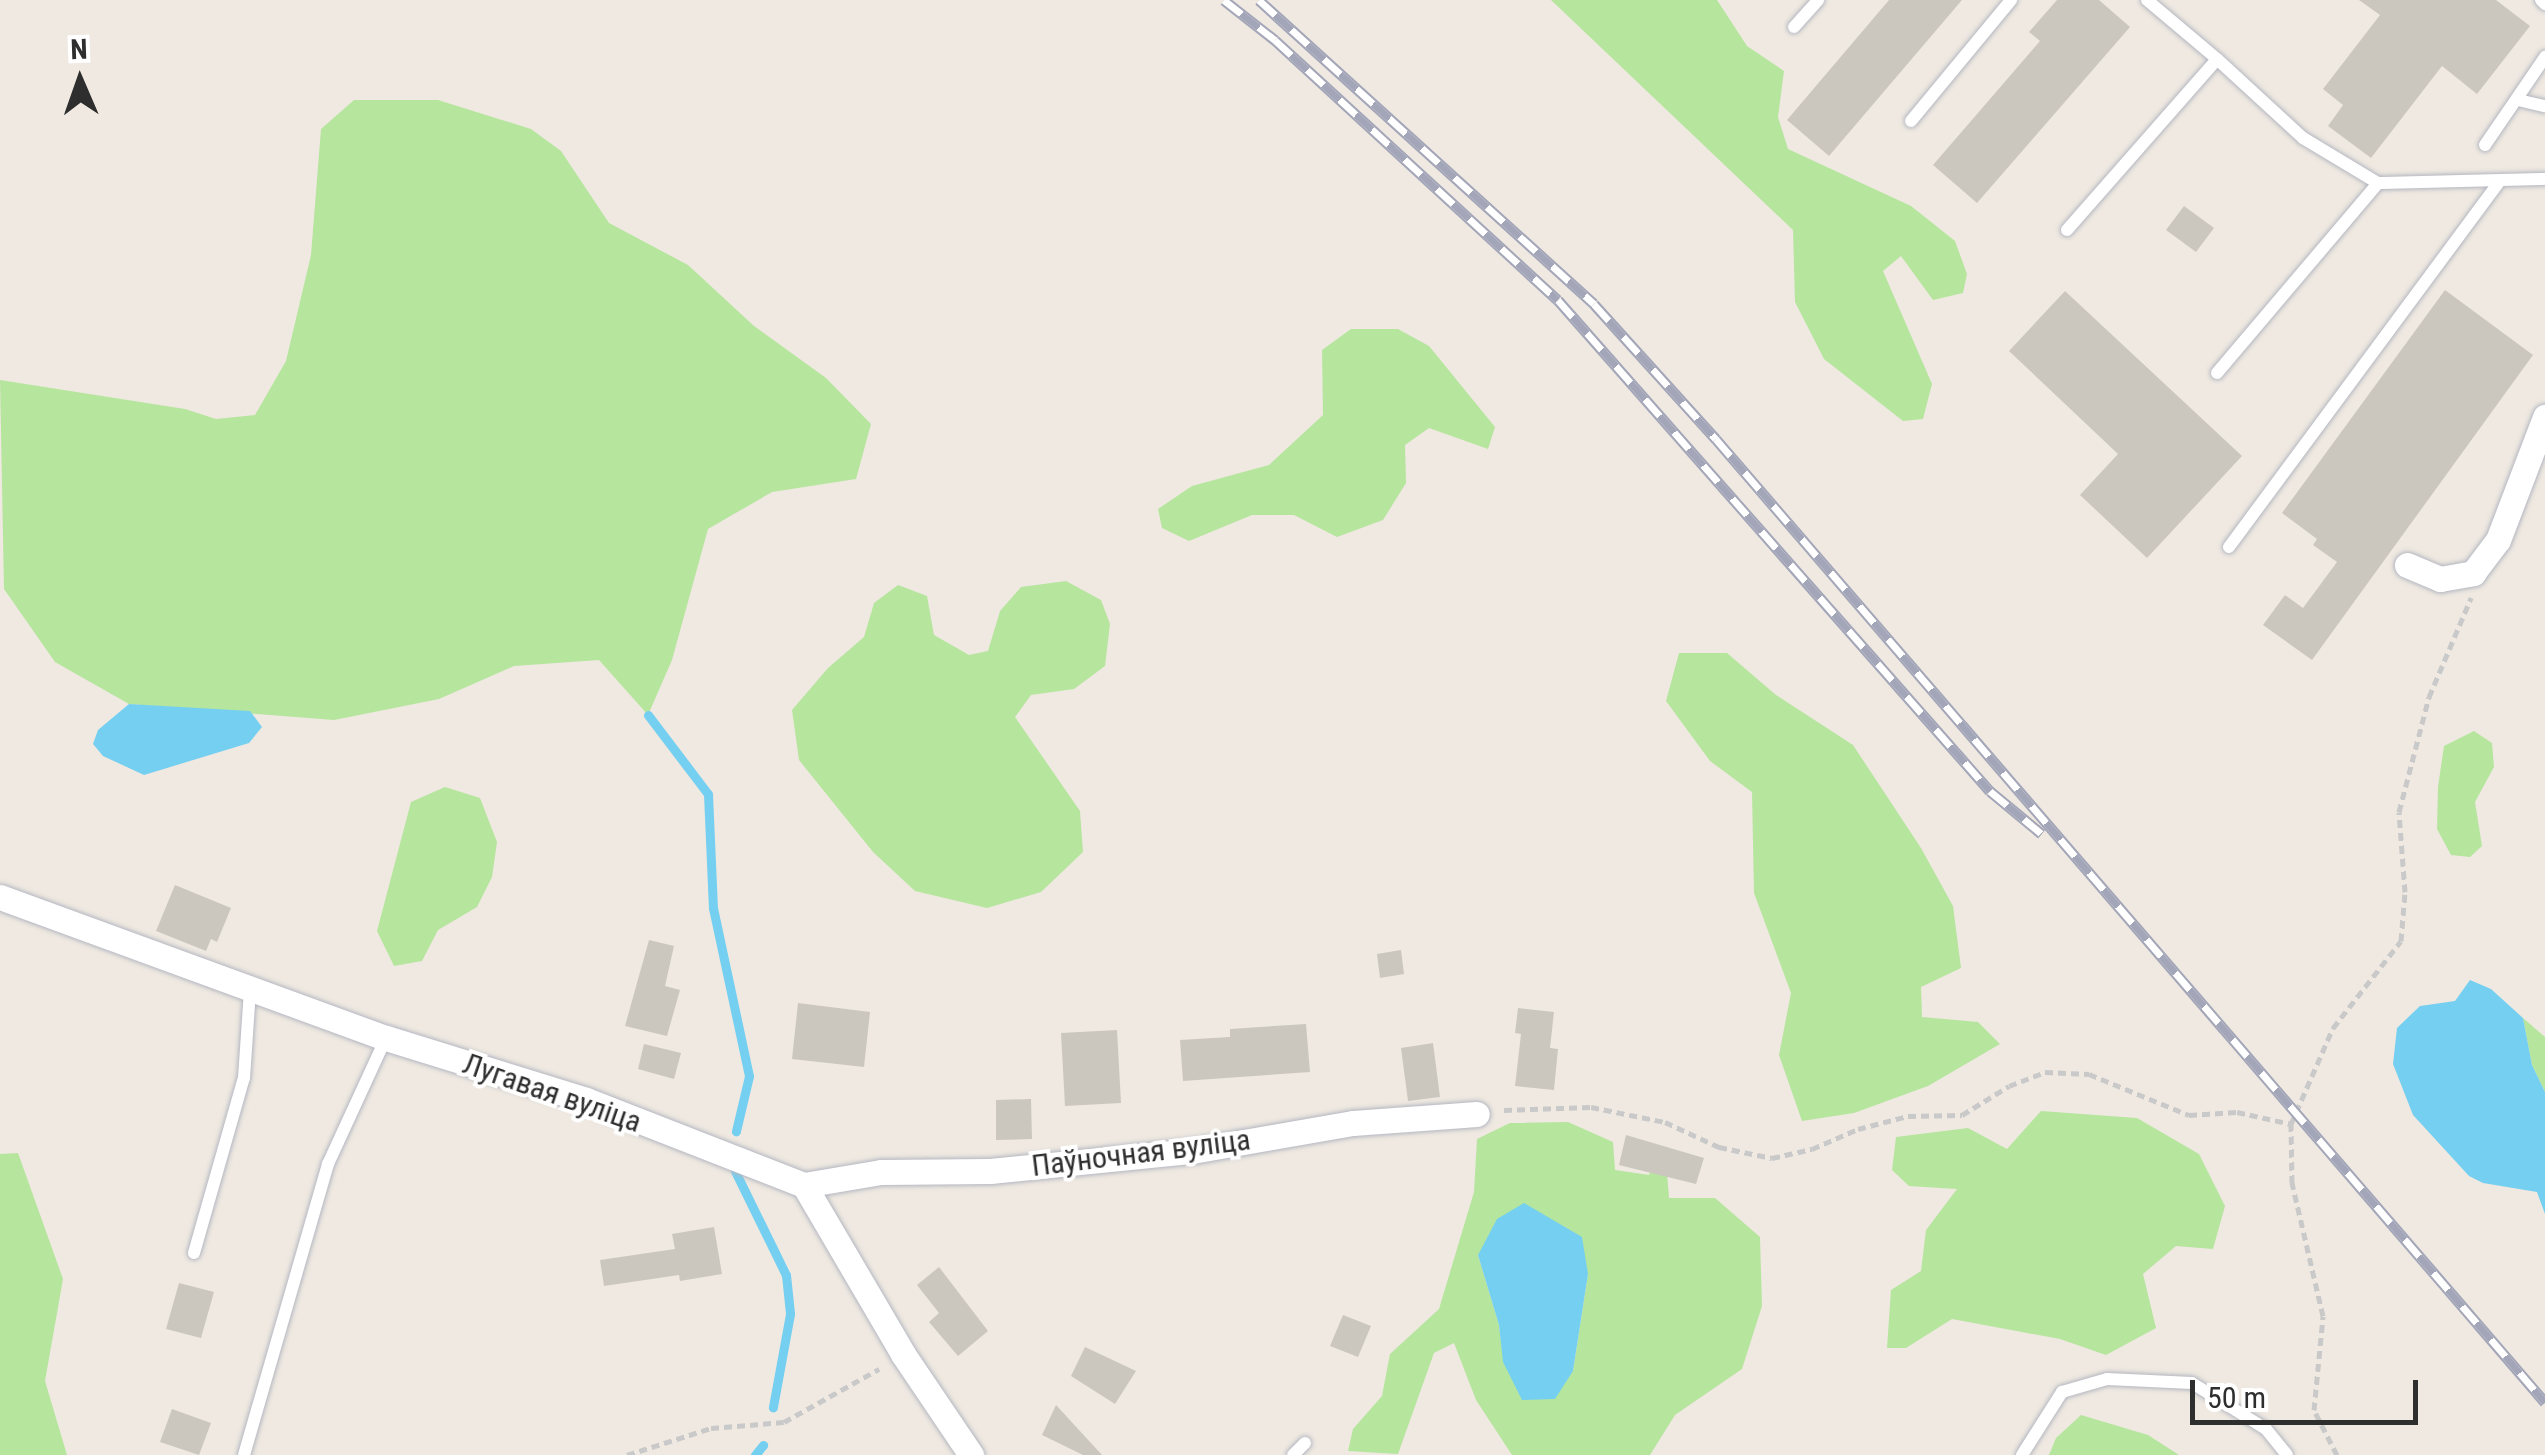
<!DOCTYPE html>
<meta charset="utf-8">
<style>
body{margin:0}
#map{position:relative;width:2545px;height:1455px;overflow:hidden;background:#efe9e1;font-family:"Roboto Condensed",sans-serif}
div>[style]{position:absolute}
.green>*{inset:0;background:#b6e59e}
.water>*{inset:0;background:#75cff0}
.stream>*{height:9px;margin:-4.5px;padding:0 4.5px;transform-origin:4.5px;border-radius:4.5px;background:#75cff0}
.building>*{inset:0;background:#cbc7bf}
.path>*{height:5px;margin-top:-2.5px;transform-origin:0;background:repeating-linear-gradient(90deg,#c9c9c9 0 8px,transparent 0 13px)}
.roads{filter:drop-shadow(0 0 2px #b4b7c1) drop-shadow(0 0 2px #b4b7c1)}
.lane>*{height:12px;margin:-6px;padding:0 6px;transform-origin:6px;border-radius:6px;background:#fff}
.street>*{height:25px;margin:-12.5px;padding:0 12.5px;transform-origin:12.5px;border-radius:12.5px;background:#fff}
.rail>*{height:11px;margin-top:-5.5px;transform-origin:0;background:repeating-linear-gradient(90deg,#fff 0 22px,#a3a6b8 0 44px);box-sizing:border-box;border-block:2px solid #a3a6b8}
span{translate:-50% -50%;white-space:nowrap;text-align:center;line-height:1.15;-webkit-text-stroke:8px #fff;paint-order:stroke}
.street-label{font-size:30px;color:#2e2e2e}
.north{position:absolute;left:30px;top:30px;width:100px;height:100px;-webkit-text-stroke:8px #fff;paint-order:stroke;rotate:358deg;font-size:28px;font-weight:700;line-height:40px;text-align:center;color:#2e2e2e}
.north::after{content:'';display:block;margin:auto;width:35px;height:45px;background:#2e2e2e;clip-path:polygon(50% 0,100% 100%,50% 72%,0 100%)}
.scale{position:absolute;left:2190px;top:1380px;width:228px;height:45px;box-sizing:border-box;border:5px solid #2e2e2e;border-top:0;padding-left:12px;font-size:30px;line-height:35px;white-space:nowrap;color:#2e2e2e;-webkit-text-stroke:8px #fff;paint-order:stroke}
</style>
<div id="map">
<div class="green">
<i style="clip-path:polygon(1551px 0,1717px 0,1747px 46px,1784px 71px,1778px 117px,1788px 149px,1911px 206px,1955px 241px,1967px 274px,1963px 293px,1933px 300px,1901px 256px,1883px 271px,1932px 384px,1923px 419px,1903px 421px,1824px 359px,1795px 302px,1793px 230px)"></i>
<i style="clip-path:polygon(354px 100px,438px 100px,531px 129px,561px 151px,609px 223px,688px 265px,754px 326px,826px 378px,871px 424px,856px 479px,772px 492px,708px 529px,672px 660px,648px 715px,599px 660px,514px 666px,439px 699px,334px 720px,129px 704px,55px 662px,4px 589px,0 380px,185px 409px,216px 419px,255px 415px,286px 361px,311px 255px,321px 129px)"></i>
<i style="clip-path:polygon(1351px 329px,1398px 329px,1429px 346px,1495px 427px,1488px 449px,1429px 428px,1405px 445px,1406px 483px,1383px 520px,1337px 537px,1294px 515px,1252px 515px,1189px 541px,1162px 528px,1158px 509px,1192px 486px,1269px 465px,1323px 415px,1322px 350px)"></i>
<i style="clip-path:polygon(1066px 581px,1101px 600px,1110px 624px,1105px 666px,1074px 689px,1031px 695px,1015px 717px,1080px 811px,1083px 852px,1041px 892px,987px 908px,915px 891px,873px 852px,799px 760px,792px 710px,828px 668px,864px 637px,874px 603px,898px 585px,927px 596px,934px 635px,969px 655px,988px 651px,1000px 611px,1021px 587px)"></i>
<i style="clip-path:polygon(1679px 653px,1727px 653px,1776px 695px,1853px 745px,1921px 848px,1953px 906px,1961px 968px,1921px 987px,1922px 1017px,1978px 1022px,2000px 1044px,1928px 1086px,1854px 1113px,1802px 1121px,1779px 1055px,1791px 993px,1754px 893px,1752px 792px,1710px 761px,1666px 701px)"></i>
<i style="clip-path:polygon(2474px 731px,2492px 743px,2494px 767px,2475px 802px,2482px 846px,2470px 857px,2451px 855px,2437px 829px,2438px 787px,2444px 746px)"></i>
<i style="clip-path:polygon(445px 787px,480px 798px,497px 842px,492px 877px,477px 907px,438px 930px,422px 961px,394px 966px,377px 931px,411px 802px)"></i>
<i style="clip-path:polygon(2523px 1018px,2545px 1037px,2545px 1092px,2532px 1065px)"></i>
<i style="clip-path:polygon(2041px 1111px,2137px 1118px,2199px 1154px,2225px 1206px,2213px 1249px,2176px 1246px,2143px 1274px,2156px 1328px,2106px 1355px,2060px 1339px,1952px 1319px,1906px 1348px,1887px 1348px,1891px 1290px,1921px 1271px,1926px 1230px,1957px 1189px,1909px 1186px,1892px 1170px,1896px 1137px,1968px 1128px,2007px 1149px)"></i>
<i style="clip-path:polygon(evenodd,1568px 1122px,1613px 1142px,1615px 1170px,1649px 1175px,1653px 1161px,1666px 1160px,1669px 1198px,1715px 1198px,1760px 1237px,1762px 1306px,1742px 1369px,1675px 1415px,1650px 1455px,1512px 1455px,1476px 1400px,1454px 1343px,1434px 1353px,1398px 1454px,1348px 1451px,1353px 1429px,1382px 1396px,1390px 1354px,1439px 1309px,1474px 1192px,1477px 1139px,1510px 1123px,1568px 1122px,1478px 1255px,1588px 1274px,1573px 1371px,1504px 1362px,1499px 1325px,1478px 1255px)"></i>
<i style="clip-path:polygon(18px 1153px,63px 1279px,45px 1381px,67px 1455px,0 1455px,0 1154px)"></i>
<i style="clip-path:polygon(2081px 1415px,2148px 1435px,2179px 1455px,2049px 1455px,2056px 1438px)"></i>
</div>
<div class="water">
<i style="clip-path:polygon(129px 704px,250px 711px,262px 727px,249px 743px,144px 775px,103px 756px,93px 744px,98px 730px)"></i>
<i style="clip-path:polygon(2470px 980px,2491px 989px,2523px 1018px,2532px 1065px,2545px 1092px,2545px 1214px,2537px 1192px,2483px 1183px,2469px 1176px,2413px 1115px,2393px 1064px,2397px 1028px,2420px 1006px,2455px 1001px)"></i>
<i style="clip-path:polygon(1524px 1203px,1582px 1237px,1588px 1274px,1573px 1371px,1555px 1399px,1522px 1400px,1503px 1362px,1499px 1325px,1478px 1255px,1497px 1219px)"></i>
</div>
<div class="stream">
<i style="left:648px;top:715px;width:99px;rotate:52.8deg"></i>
<i style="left:708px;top:794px;width:114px;rotate:87.5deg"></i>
<i style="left:713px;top:908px;width:172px;rotate:77.9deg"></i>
<i style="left:749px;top:1076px;width:57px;rotate:103.3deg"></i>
<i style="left:735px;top:1171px;width:116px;rotate:63.9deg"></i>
<i style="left:786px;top:1275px;width:39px;rotate:84deg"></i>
<i style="left:790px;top:1314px;width:95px;rotate:100.4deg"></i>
<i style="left:755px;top:1455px;width:13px;rotate:-51deg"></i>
</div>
<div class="building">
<i style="clip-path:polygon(1889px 0,1962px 0,1829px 156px,1787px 120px)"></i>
<i style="clip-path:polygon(2057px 0,2099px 0,2130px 27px,1977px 203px,1933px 165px,2040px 41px,2029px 32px)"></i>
<i style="clip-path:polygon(2359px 0,2496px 0,2530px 26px,2477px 94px,2442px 66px,2371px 158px,2328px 126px,2343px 105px,2323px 89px,2380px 15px)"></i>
<i style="clip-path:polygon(2184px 206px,2214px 228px,2196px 252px,2166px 230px)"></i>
<i style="clip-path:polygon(2445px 290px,2533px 355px,2312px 660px,2263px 625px,2285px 595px,2303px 608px,2337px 562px,2313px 545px,2317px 539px,2282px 513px)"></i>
<i style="clip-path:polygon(2065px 291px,2242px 456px,2147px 558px,2080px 495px,2118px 454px,2009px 351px)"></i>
<i style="clip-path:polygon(175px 885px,231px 908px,217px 942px,211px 939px,206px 951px,156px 931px)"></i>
<i style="clip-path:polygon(649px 940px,674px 946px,665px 986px,680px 990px,667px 1036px,625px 1026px)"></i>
<i style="clip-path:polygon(1401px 950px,1404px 974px,1380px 978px,1377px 954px)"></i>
<i style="clip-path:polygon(798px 1003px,870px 1012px,864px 1067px,792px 1059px)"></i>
<i style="clip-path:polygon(1518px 1008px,1554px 1012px,1550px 1048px,1558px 1049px,1554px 1090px,1515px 1086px,1521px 1034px,1515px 1033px)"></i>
<i style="clip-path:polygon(1306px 1024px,1310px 1072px,1183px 1081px,1180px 1040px,1230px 1037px,1230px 1029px)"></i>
<i style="clip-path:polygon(1117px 1030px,1121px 1103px,1065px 1106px,1061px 1033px)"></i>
<i style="clip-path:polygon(1433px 1043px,1440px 1097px,1408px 1101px,1401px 1048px)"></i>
<i style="clip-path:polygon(644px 1044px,681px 1053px,674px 1079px,638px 1069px)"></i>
<i style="clip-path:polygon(1031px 1099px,1032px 1139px,996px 1140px,996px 1100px)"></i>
<i style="clip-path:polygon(1626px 1135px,1704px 1158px,1696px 1184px,1619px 1165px)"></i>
<i style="clip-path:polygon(714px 1227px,722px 1274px,680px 1281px,679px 1275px,604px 1286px,600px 1260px,675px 1249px,672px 1234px)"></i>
<i style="clip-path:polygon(939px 1267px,988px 1331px,958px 1356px,929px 1322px,939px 1313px,917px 1285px)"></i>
<i style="clip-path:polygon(179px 1283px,214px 1292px,201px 1338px,166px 1329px)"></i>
<i style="clip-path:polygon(1343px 1315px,1371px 1326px,1358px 1357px,1330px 1346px)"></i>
<i style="clip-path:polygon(1085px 1347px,1136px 1371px,1115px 1404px,1071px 1376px)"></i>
<i style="clip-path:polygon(1056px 1405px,1102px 1455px,1083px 1455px,1042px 1435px)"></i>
<i style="clip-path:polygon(172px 1409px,211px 1423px,199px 1455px,160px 1442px)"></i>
</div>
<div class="path">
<i style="left:1504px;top:1110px;width:87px;rotate:-2deg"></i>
<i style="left:1591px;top:1107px;width:76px;rotate:11.5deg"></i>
<i style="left:1665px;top:1122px;width:60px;rotate:24.8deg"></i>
<i style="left:1719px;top:1147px;width:54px;rotate:11.7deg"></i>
<i style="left:1772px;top:1158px;width:41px;rotate:-12.7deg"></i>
<i style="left:1812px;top:1149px;width:50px;rotate:-23.5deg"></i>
<i style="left:1858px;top:1129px;width:52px;rotate:-14.6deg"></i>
<i style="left:1908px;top:1116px;width:54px;rotate:-1.1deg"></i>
<i style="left:1962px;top:1115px;width:55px;rotate:-31.7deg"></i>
<i style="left:2009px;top:1086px;width:39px;rotate:-21deg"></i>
<i style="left:2045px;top:1072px;width:44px;rotate:2.6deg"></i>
<i style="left:2089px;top:1074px;width:108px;rotate:22.3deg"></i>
<i style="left:2189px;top:1115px;width:48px;rotate:-3.6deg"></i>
<i style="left:2237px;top:1112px;width:55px;rotate:12.5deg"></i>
<i style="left:627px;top:1455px;width:88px;rotate:-17.8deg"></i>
<i style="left:711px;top:1428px;width:73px;rotate:-4.7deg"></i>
<i style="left:784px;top:1422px;width:109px;rotate:-29.2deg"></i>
<i style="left:2337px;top:1455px;width:51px;rotate:-117.1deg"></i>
<i style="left:2314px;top:1410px;width:94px;rotate:-84.5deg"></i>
<i style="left:2323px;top:1316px;width:137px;rotate:-103.1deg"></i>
<i style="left:2292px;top:1183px;width:59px;rotate:-91deg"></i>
<i style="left:2291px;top:1124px;width:105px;rotate:-66.4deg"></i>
<i style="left:2333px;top:1028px;width:110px;rotate:-52deg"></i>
<i style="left:2401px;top:941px;width:49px;rotate:-85.3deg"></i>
<i style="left:2405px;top:892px;width:80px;rotate:-94.3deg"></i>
<i style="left:2399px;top:812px;width:119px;rotate:-75.4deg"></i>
<i style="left:2429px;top:697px;width:108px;rotate:-67deg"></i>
</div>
<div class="roads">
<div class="lane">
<i style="left:2147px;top:0;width:92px;rotate:40.1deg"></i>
<i style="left:2541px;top:0;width:6px;rotate:45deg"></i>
<i style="left:1794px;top:27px;width:36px;rotate:-48deg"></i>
<i style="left:2518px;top:100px;width:28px;rotate:13deg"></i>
<i style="left:1911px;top:121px;width:157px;rotate:-50.4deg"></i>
<i style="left:2485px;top:145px;width:107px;rotate:-55.7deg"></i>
<i style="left:2067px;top:230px;width:227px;rotate:-48.7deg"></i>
<i style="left:2217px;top:59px;width:117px;rotate:42.6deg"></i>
<i style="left:2303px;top:138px;width:87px;rotate:31deg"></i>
<i style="left:2378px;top:183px;width:167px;rotate:-1.4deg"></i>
<i style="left:2217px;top:373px;width:249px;rotate:-49.7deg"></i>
<i style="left:2229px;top:547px;width:454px;rotate:-53.5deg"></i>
<i style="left:194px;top:1253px;width:182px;rotate:-74.1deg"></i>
<i style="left:244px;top:1078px;width:89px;rotate:-86.1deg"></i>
<i style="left:244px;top:1455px;width:303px;rotate:-73.9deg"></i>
<i style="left:328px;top:1164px;width:139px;rotate:-65.3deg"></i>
<i style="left:1293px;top:1455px;width:17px;rotate:-45deg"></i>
<i style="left:2022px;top:1455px;width:75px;rotate:-57.6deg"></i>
<i style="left:2062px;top:1392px;width:47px;rotate:-16.1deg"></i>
<i style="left:2107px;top:1379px;width:85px;rotate:2.7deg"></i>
<i style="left:2192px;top:1383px;width:87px;rotate:31.9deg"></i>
<i style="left:2266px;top:1429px;width:33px;rotate:51deg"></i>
</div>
<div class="street">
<i style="left:2407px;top:565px;width:36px;rotate:23deg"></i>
<i style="left:2440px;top:579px;width:34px;rotate:-10deg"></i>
<i style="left:2473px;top:573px;width:41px;rotate:-52.9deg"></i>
<i style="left:2498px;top:540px;width:132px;rotate:-69.1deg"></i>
<i style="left:0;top:897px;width:411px;rotate:20.1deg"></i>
<i style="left:386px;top:1038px;width:209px;rotate:17.2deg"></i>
<i style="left:586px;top:1100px;width:234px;rotate:21.3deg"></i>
<i style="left:804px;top:1185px;width:196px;rotate:59.6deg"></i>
<i style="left:903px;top:1354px;width:122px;rotate:56deg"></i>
<i style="left:804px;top:1185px;width:78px;rotate:-9.6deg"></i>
<i style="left:881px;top:1172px;width:109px;rotate:-0.5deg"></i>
<i style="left:990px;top:1171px;width:203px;rotate:-5.7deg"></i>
<i style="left:1192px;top:1151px;width:163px;rotate:-9.9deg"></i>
<i style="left:1353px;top:1123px;width:124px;rotate:-4.2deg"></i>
</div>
</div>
<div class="rail">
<i style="left:1224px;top:0;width:65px;rotate:38.1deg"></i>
<i style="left:1275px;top:40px;width:384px;rotate:42.6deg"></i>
<i style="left:1558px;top:300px;width:654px;rotate:48.66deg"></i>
<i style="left:1990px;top:791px;width:67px;rotate:39.6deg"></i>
<i style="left:1259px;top:0;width:452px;rotate:42.2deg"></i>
<i style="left:1594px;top:304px;width:182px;rotate:47.9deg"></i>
<i style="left:1716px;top:439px;width:1271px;rotate:49.28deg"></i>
</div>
<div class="street-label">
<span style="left:552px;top:1093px;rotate:19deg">Лугавая вуліца</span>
<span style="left:1141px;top:1153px;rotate:-7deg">Паўночная вуліца</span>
</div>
<div class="north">N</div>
<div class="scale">50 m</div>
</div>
